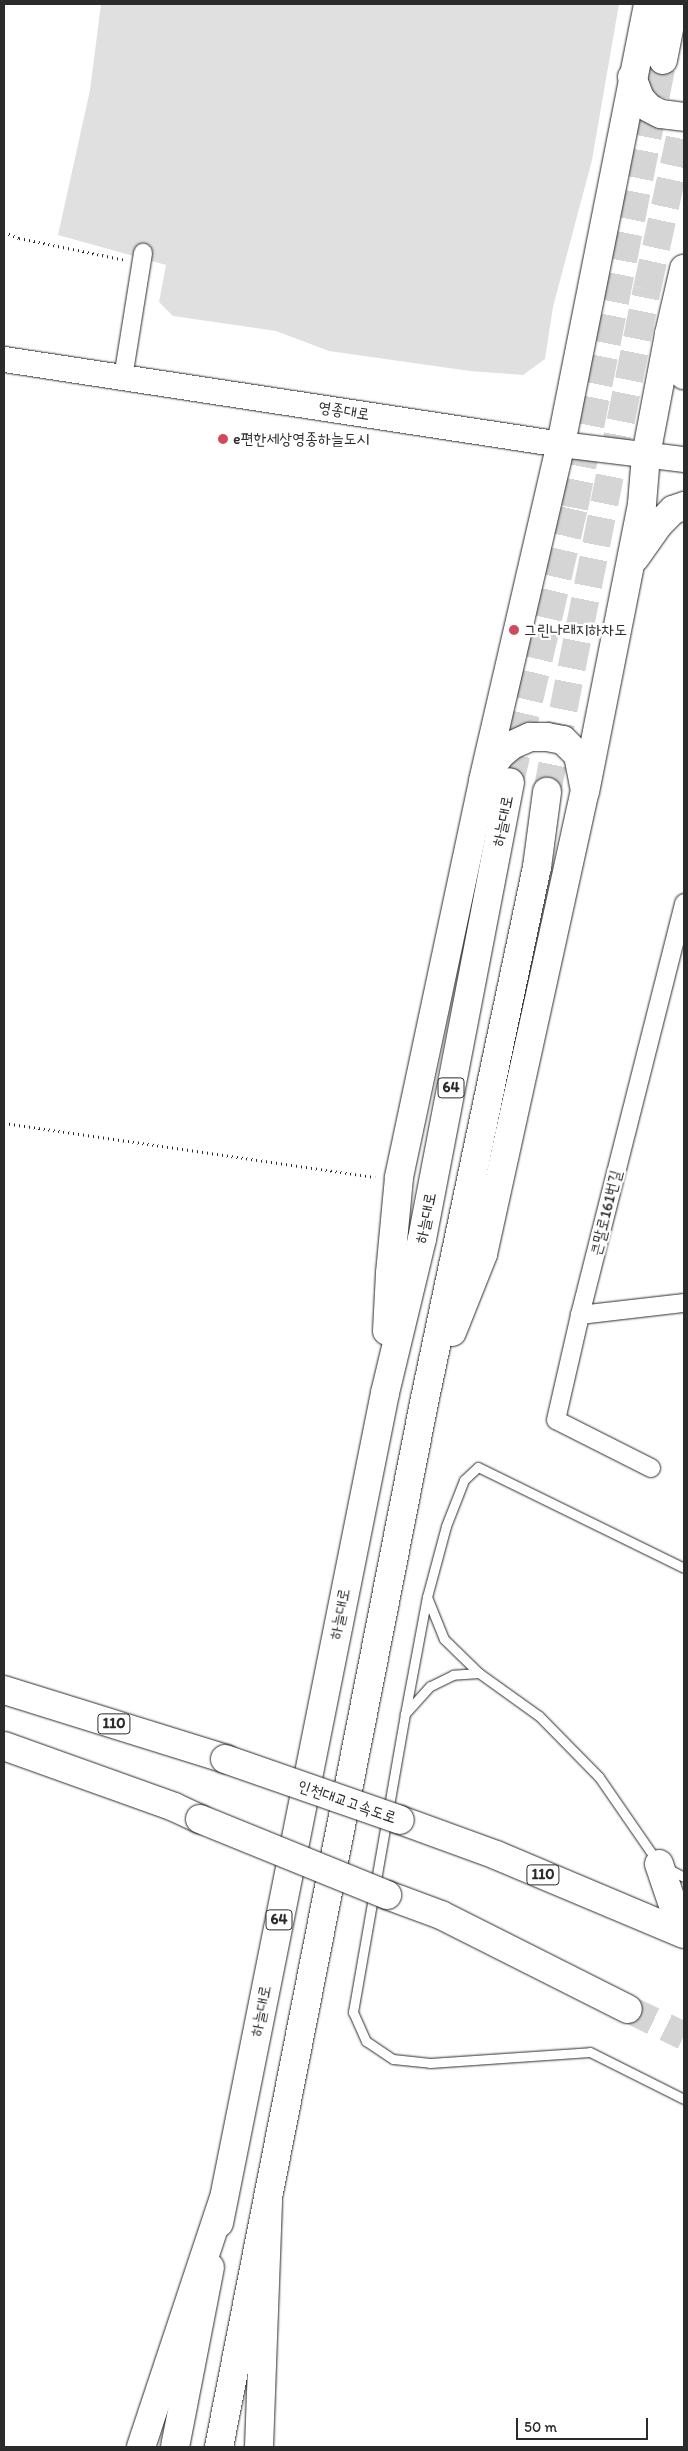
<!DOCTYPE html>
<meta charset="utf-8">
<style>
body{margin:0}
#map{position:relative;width:688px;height:2451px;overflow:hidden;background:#fff;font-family:Itim,"Poor Story",sans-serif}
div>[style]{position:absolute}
.green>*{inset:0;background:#e0e0e0}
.trunk-tunnel>*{height:28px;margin-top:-14px;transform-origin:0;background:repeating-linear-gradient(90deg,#d5d5d5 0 28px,transparent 0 42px)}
.motorway-tunnel>*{height:28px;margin-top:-14px;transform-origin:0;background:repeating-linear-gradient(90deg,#d5d5d5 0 28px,transparent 0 42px)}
.path>*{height:3px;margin-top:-1.5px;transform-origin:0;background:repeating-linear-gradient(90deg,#2b2b2b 0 1px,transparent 0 5px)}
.roads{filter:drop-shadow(0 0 1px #2b2b2b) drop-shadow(0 0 1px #2b2b2b)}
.service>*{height:9px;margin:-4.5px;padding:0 4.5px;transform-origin:4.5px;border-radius:4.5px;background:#fff}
.minor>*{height:18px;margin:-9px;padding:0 9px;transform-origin:9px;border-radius:9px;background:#fff}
.secondary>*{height:25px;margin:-12.5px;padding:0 12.5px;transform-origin:12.5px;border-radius:12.5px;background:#fff}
.trunk>*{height:28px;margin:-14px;padding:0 14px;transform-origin:14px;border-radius:14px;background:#fff}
.motorway>*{height:28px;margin:-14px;padding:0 14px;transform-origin:14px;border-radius:14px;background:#fff}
.bridges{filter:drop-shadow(0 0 1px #2b2b2b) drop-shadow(0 0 1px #2b2b2b)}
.motorway-bridge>*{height:28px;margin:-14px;padding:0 14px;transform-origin:14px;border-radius:14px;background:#fff}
.dots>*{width:14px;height:14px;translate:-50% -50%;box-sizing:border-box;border:2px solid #fff;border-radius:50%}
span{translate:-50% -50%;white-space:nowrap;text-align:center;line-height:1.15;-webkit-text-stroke:4.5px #fff;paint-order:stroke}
.shield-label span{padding:1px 4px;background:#fff;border:1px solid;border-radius:4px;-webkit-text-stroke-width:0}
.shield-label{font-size:15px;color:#2b2b2b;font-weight:700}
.street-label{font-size:16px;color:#2b2b2b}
.poi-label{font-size:16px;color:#2b2b2b}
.left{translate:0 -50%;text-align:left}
.frame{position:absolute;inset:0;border:5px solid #2b2b2b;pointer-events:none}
.scale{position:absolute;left:516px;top:2418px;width:132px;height:22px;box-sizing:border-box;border:2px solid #2b2b2b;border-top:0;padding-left:6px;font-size:15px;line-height:18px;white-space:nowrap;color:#2b2b2b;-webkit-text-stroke:4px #fff;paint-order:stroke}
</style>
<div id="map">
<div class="green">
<i style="clip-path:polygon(101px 4px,619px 4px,592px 160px,553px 307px,545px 359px,523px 375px,470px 371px,329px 351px,276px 331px,173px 316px,159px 302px,166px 265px,58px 235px,90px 90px)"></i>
</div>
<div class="trunk-tunnel">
<i style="left:510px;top:782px;width:281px;rotate:-76.9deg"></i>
<i style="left:574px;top:508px;width:457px;rotate:-78.8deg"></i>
<i style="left:547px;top:792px;width:513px;rotate:-78.76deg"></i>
<i style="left:647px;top:289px;width:174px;rotate:-77.7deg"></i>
</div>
<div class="motorway-tunnel">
<i style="left:628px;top:2009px;width:62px;rotate:25.7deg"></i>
</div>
<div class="path">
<i style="left:4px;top:232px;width:16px;rotate:22deg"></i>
<i style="left:19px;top:238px;width:108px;rotate:11.7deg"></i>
<i style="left:4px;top:1123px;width:375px;rotate:8.3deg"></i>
</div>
<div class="roads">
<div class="service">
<i style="left:427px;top:1597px;width:45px;rotate:68deg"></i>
<i style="left:444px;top:1639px;width:49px;rotate:44.2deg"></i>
<i style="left:405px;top:1714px;width:119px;rotate:-79.4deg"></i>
<i style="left:427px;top:1597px;width:73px;rotate:-75deg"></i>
<i style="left:446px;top:1526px;width:49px;rotate:-68.6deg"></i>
<i style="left:464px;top:1480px;width:19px;rotate:-43deg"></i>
<i style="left:478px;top:1467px;width:229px;rotate:26.1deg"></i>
<i style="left:684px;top:1877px;width:28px;rotate:-153deg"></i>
<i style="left:659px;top:1864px;width:106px;rotate:-124.6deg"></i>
<i style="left:599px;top:1777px;width:86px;rotate:-134.5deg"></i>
<i style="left:539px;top:1716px;width:74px;rotate:-144.4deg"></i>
<i style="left:479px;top:1673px;width:26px;rotate:176deg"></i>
<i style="left:453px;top:1675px;width:25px;rotate:154deg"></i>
<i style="left:430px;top:1686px;width:38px;rotate:132deg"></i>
<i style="left:405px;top:1714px;width:303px;rotate:99.9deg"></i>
<i style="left:353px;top:2012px;width:32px;rotate:66deg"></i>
<i style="left:366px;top:2041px;width:32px;rotate:34deg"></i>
<i style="left:393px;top:2059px;width:37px;rotate:6deg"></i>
<i style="left:430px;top:2063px;width:160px;rotate:-3.9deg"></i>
<i style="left:590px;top:2052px;width:105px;rotate:26.6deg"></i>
</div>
<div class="minor">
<i style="left:123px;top:378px;width:127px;rotate:-80.9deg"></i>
<i style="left:580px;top:1315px;width:105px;rotate:-6.6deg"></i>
<i style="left:651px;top:1468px;width:106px;rotate:-153.2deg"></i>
<i style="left:556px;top:1420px;width:108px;rotate:-77.1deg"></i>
<i style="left:580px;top:1315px;width:425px;rotate:-75.8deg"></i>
</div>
<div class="secondary">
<i style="left:4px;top:359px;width:563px;rotate:8.68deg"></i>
<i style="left:561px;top:444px;width:124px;rotate:7deg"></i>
</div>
<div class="trunk">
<i style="left:663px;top:60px;width:57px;rotate:-78.9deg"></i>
<i style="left:632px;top:77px;width:22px;rotate:69deg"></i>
<i style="left:640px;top:98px;width:13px;rotate:48deg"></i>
<i style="left:649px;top:108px;width:13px;rotate:27deg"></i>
<i style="left:661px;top:114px;width:23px;rotate:7deg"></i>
<i style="left:669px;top:335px;width:43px;rotate:69.4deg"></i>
<i style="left:635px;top:558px;width:42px;rotate:-54.8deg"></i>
<i style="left:659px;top:524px;width:20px;rotate:-45deg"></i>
<i style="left:673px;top:510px;width:12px;rotate:-20deg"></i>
<i style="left:487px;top:775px;width:24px;rotate:-57deg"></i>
<i style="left:500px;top:755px;width:16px;rotate:-40deg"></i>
<i style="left:512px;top:745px;width:20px;rotate:-24deg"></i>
<i style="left:530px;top:737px;width:17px"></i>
<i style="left:547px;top:737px;width:16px;rotate:11deg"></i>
<i style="left:563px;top:740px;width:21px;rotate:45deg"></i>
<i style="left:578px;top:755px;width:32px;rotate:79deg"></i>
<i style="left:387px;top:1331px;width:58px;rotate:-87deg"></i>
<i style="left:390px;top:1273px;width:96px;rotate:-84.6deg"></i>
<i style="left:399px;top:1177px;width:405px;rotate:-78deg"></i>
<i style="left:483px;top:781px;width:346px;rotate:-77deg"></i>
<i style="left:561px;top:444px;width:449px;rotate:-78.8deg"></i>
<i style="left:452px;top:1332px;width:84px;rotate:-68.3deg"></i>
<i style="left:483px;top:1254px;width:473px;rotate:-77.6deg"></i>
<i style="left:585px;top:792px;width:294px;rotate:-78.8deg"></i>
<i style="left:642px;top:504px;width:49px;rotate:-85.3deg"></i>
<i style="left:646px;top:455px;width:123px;rotate:-79.2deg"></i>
<i style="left:669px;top:334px;width:67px;rotate:-77deg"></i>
<i style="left:219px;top:2223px;width:846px;rotate:-78.69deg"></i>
<i style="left:385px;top:1393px;width:158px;rotate:-76.5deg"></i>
<i style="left:422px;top:1239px;width:465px;rotate:-79.1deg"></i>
<i style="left:175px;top:2447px;width:183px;rotate:-79deg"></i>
<i style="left:219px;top:2447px;width:1064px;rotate:-78.89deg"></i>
<i style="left:424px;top:1403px;width:548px;rotate:-78.1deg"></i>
<i style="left:537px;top:867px;width:76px;rotate:-82.4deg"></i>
</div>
<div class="motorway">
<i style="left:4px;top:1690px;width:232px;rotate:17.3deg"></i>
<i style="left:4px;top:1746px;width:181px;rotate:19.7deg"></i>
<i style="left:174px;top:1807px;width:29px;rotate:25deg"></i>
<i style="left:400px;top:1820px;width:102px;rotate:20deg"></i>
<i style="left:496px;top:1855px;width:204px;rotate:22.8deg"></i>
<i style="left:659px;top:1864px;width:72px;rotate:71.3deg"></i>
<i style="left:387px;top:1895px;width:58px;rotate:20.3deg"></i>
<i style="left:441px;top:1915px;width:209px;rotate:26.7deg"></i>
<i style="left:141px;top:2447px;width:260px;rotate:-71.6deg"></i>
<i style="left:259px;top:2447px;width:246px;rotate:-87.9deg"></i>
</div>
</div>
<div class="bridges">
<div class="motorway-bridge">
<i style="left:225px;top:1759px;width:185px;rotate:19.2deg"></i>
<i style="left:200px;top:1819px;width:202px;rotate:22.1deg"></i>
</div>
</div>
<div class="dots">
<i style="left:223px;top:439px;background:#d1495b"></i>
<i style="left:514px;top:630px;background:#d1495b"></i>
</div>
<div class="shield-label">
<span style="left:451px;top:1088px">64</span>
<span style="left:114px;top:1724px">110</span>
<span style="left:543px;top:1875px">110</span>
<span style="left:279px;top:1920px">64</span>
</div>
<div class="street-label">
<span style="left:344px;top:411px;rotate:9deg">영종대로</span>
<span style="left:503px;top:821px;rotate:-79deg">하늘대로</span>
<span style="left:606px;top:1213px;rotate:-76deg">큰말로161번길</span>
<span style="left:426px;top:1218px;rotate:-79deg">하늘대로</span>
<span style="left:340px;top:1614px;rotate:-79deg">하늘대로</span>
<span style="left:347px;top:1802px;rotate:19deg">인천대교고속도로</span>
<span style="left:261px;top:2011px;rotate:-79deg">하늘대로</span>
</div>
<div class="poi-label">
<span class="left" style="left:233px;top:439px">e편한세상영종하늘도시</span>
<span class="left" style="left:524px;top:630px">그린나래지하차도</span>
</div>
<div class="frame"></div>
<div class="scale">50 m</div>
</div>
